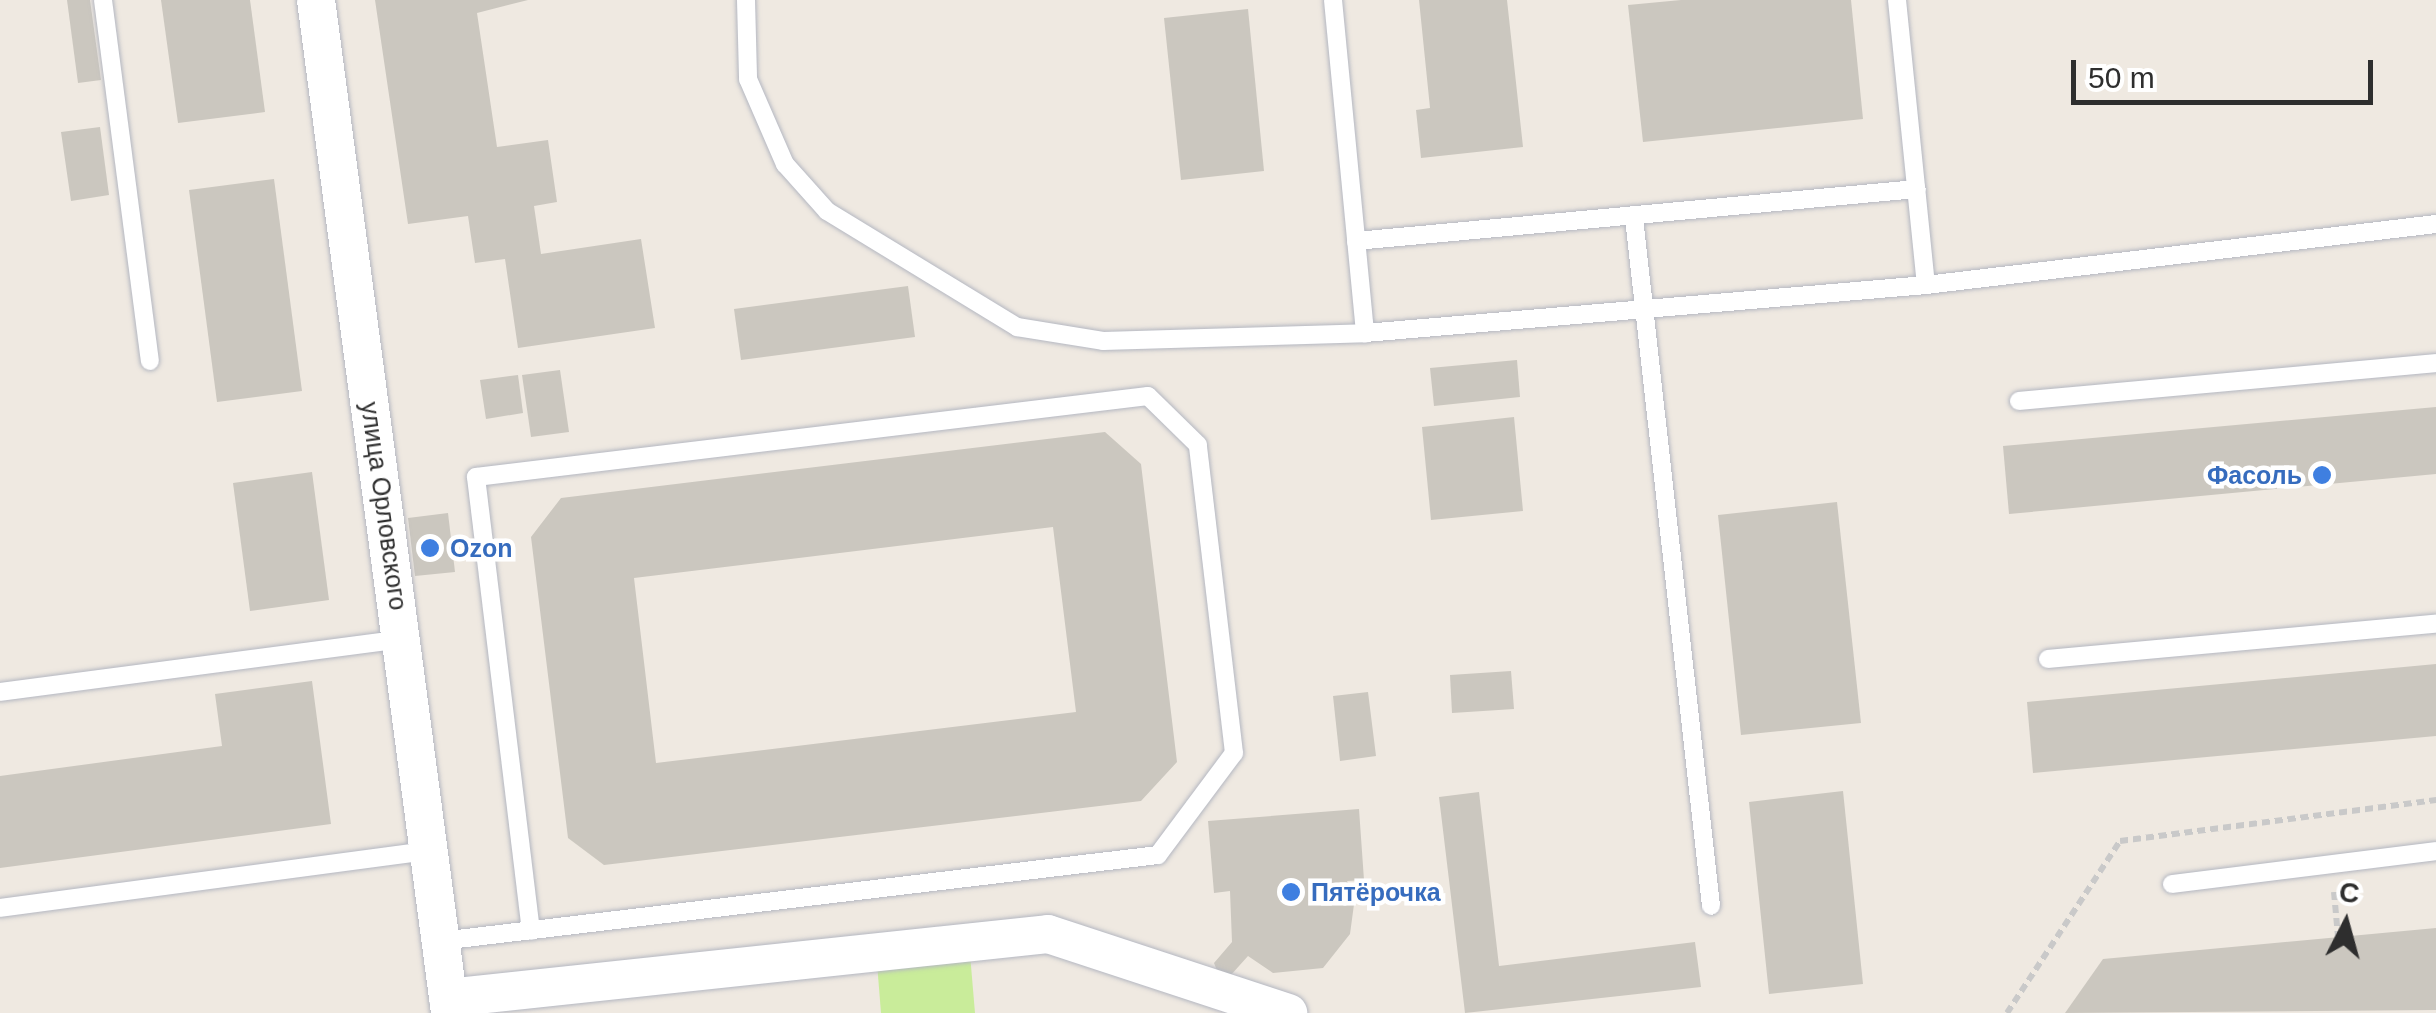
<!DOCTYPE html>
<meta charset="utf-8">
<style>
body{margin:0}
#map{position:relative;width:2436px;height:1013px;overflow:hidden;background:#efe9e1;font-family:Helvetica,sans-serif}
div>[style]{position:absolute}
.pitch>*{inset:0;background:#c9ec9a}
.building>*{inset:0;background:#cbc7bf}
.path>*{height:6px;margin-top:-3px;transform-origin:0;background:repeating-linear-gradient(90deg,#c9c9c9 0 8px,transparent 0 13px)}
.roads{filter:drop-shadow(0 0 2px #b4b7c1) drop-shadow(0 0 2px #b4b7c1)}
.service>*{height:18px;margin:-9px;padding:0 9px;transform-origin:9px;border-radius:9px;background:#fff}
.minor>*{height:38px;margin:-19px;padding:0 19px;transform-origin:19px;border-radius:19px;background:#fff}
.dots>*{width:28px;height:28px;translate:-50% -50%;box-sizing:border-box;border:5px solid #fff;border-radius:50%}
span{translate:-50% -50%;white-space:nowrap;text-align:center;line-height:1.15;-webkit-text-stroke:9px #fff;paint-order:stroke}
.shop-label{font-size:25px;color:#366cbe;font-weight:700}
.right{translate:-100% -50%;text-align:right}
.left{translate:0 -50%;text-align:left}
.street-label{font-size:25px;color:#2e2e2e}
.north{position:absolute;left:2296px;top:873px;width:100px;height:100px;-webkit-text-stroke:8px #fff;paint-order:stroke;rotate:6deg;font-size:28px;font-weight:700;line-height:40px;text-align:center;color:#2e2e2e}
.north::after{content:'';display:block;margin:auto;width:35px;height:45px;background:#2e2e2e;clip-path:polygon(50% 0,100% 100%,50% 72%,0 100%)}
.scale{position:absolute;left:2071px;top:60px;width:302px;height:45px;box-sizing:border-box;border:5px solid #2e2e2e;border-top:0;padding-left:12px;font-size:30px;line-height:35px;white-space:nowrap;color:#2e2e2e;-webkit-text-stroke:8px #fff;paint-order:stroke}
</style>
<div id="map">
<div class="pitch">
<i style="clip-path:polygon(970px 954px,975px 1013px,881px 1013px,877px 963px)"></i>
</div>
<div class="building">
<i style="clip-path:polygon(67px 0,90px 0,101px 80px,78px 83px)"></i>
<i style="clip-path:polygon(161px 0,250px 0,265px 112px,178px 123px)"></i>
<i style="clip-path:polygon(375px 0,528px 0,477px 13px,497px 147px,548px 140px,557px 202px,534px 206px,541px 254px,641px 239px,655px 328px,518px 348px,505px 259px,475px 263px,468px 216px,408px 224px)"></i>
<i style="clip-path:polygon(1419px 0,1507px 0,1523px 147px,1421px 158px,1416px 110px,1430px 108px)"></i>
<i style="clip-path:polygon(1681px 0,1851px 0,1863px 119px,1643px 142px,1628px 5px)"></i>
<i style="clip-path:polygon(1248px 9px,1264px 171px,1181px 180px,1164px 18px)"></i>
<i style="clip-path:polygon(100px 127px,109px 195px,71px 201px,61px 132px)"></i>
<i style="clip-path:polygon(274px 179px,302px 391px,217px 402px,189px 190px)"></i>
<i style="clip-path:polygon(908px 286px,915px 337px,741px 360px,734px 309px)"></i>
<i style="clip-path:polygon(1517px 360px,1520px 397px,1434px 406px,1430px 368px)"></i>
<i style="clip-path:polygon(560px 370px,569px 432px,531px 437px,522px 375px)"></i>
<i style="clip-path:polygon(518px 375px,523px 413px,486px 419px,480px 380px)"></i>
<i style="clip-path:polygon(2436px 407px,2436px 474px,2009px 514px,2003px 446px)"></i>
<i style="clip-path:polygon(1514px 417px,1523px 511px,1431px 520px,1422px 427px)"></i>
<i style="clip-path:polygon(evenodd,1105px 432px,1141px 464px,1177px 762px,1141px 801px,604px 865px,568px 838px,531px 537px,561px 498px,1105px 432px,1053px 527px,1076px 712px,656px 763px,634px 578px,1053px 527px)"></i>
<i style="clip-path:polygon(312px 472px,329px 600px,250px 611px,233px 483px)"></i>
<i style="clip-path:polygon(1837px 502px,1861px 723px,1741px 735px,1718px 515px)"></i>
<i style="clip-path:polygon(448px 513px,455px 572px,415px 576px,408px 518px)"></i>
<i style="clip-path:polygon(2436px 664px,2436px 736px,2033px 773px,2027px 702px)"></i>
<i style="clip-path:polygon(1511px 671px,1514px 709px,1452px 713px,1450px 675px)"></i>
<i style="clip-path:polygon(312px 681px,331px 824px,0 868px,0 776px,222px 746px,215px 694px)"></i>
<i style="clip-path:polygon(1368px 692px,1376px 756px,1340px 761px,1333px 696px)"></i>
<i style="clip-path:polygon(1843px 791px,1863px 984px,1769px 994px,1749px 802px)"></i>
<i style="clip-path:polygon(1479px 792px,1499px 966px,1695px 942px,1701px 987px,1465px 1013px,1439px 797px)"></i>
<i style="clip-path:polygon(1359px 809px,1364px 880px,1347px 881px,1355px 897px,1350px 934px,1323px 968px,1273px 973px,1248px 956px,1230px 976px,1218px 973px,1214px 963px,1232px 942px,1230px 891px,1214px 893px,1208px 821px)"></i>
<i style="clip-path:polygon(2436px 928px,2436px 1010px,2065px 1013px,2103px 959px)"></i>
</div>
<div class="path">
<i style="left:2334px;top:892px;width:45px;rotate:84.9deg"></i>
<i style="left:2007px;top:1013px;width:206px;rotate:-56.7deg"></i>
<i style="left:2120px;top:841px;width:319px;rotate:-7.4deg"></i>
</div>
<div class="roads">
<div class="service">
<i style="left:103px;top:0;width:364px;rotate:82.6deg"></i>
<i style="left:746px;top:0;width:79px;rotate:88.5deg"></i>
<i style="left:748px;top:79px;width:93px;rotate:66.5deg"></i>
<i style="left:785px;top:164px;width:63px;rotate:48.2deg"></i>
<i style="left:827px;top:211px;width:223px;rotate:31.4deg"></i>
<i style="left:1017px;top:327px;width:87px;rotate:9.2deg"></i>
<i style="left:1103px;top:341px;width:262px;rotate:-1.7deg"></i>
<i style="left:1365px;top:333px;width:563px;rotate:-4.89deg"></i>
<i style="left:1926px;top:285px;width:514px;rotate:-6.82deg"></i>
<i style="left:1333px;top:0;width:335px;rotate:84.5deg"></i>
<i style="left:1897px;top:0;width:286px;rotate:84.2deg"></i>
<i style="left:1634px;top:218px;width:692px;rotate:83.61deg"></i>
<i style="left:1356px;top:241px;width:563px;rotate:-5.3deg"></i>
<i style="left:2019px;top:401px;width:419px;rotate:-5.2deg"></i>
<i style="left:2048px;top:659px;width:390px;rotate:-5.2deg"></i>
<i style="left:0;top:692px;width:404px;rotate:-7.5deg"></i>
<i style="left:2172px;top:884px;width:266px;rotate:-7.1deg"></i>
<i style="left:0;top:908px;width:433px;rotate:-7.6deg"></i>
<i style="left:441px;top:941px;width:722px;rotate:-6.84deg"></i>
<i style="left:1158px;top:855px;width:127px;rotate:-53.3deg"></i>
<i style="left:1234px;top:753px;width:310px;rotate:-96.7deg"></i>
<i style="left:1198px;top:445px;width:70px;rotate:-135.6deg"></i>
<i style="left:1148px;top:396px;width:677px;rotate:173.13deg"></i>
<i style="left:476px;top:477px;width:457px;rotate:83.1deg"></i>
</div>
<div class="minor">
<i style="left:316px;top:0;width:1022px;rotate:82.46deg"></i>
<i style="left:448px;top:998px;width:603px;rotate:-6.09deg"></i>
<i style="left:1048px;top:934px;width:253px;rotate:18.2deg"></i>
</div>
</div>
<div class="dots">
<i style="left:2322px;top:475px;background:#3f7fe0"></i>
<i style="left:430px;top:548px;background:#3f7fe0"></i>
<i style="left:1291px;top:892px;background:#3f7fe0"></i>
</div>
<div class="shop-label">
<span class="right" style="left:2302px;top:475px">Фасоль</span>
<span class="left" style="left:450px;top:548px">Ozon</span>
<span class="left" style="left:1311px;top:892px">Пятёрочка</span>
</div>
<div class="street-label">
<span style="left:384px;top:506px;rotate:82deg">улица Орловского</span>
</div>
<div class="north">С</div>
<div class="scale">50 m</div>
</div>
